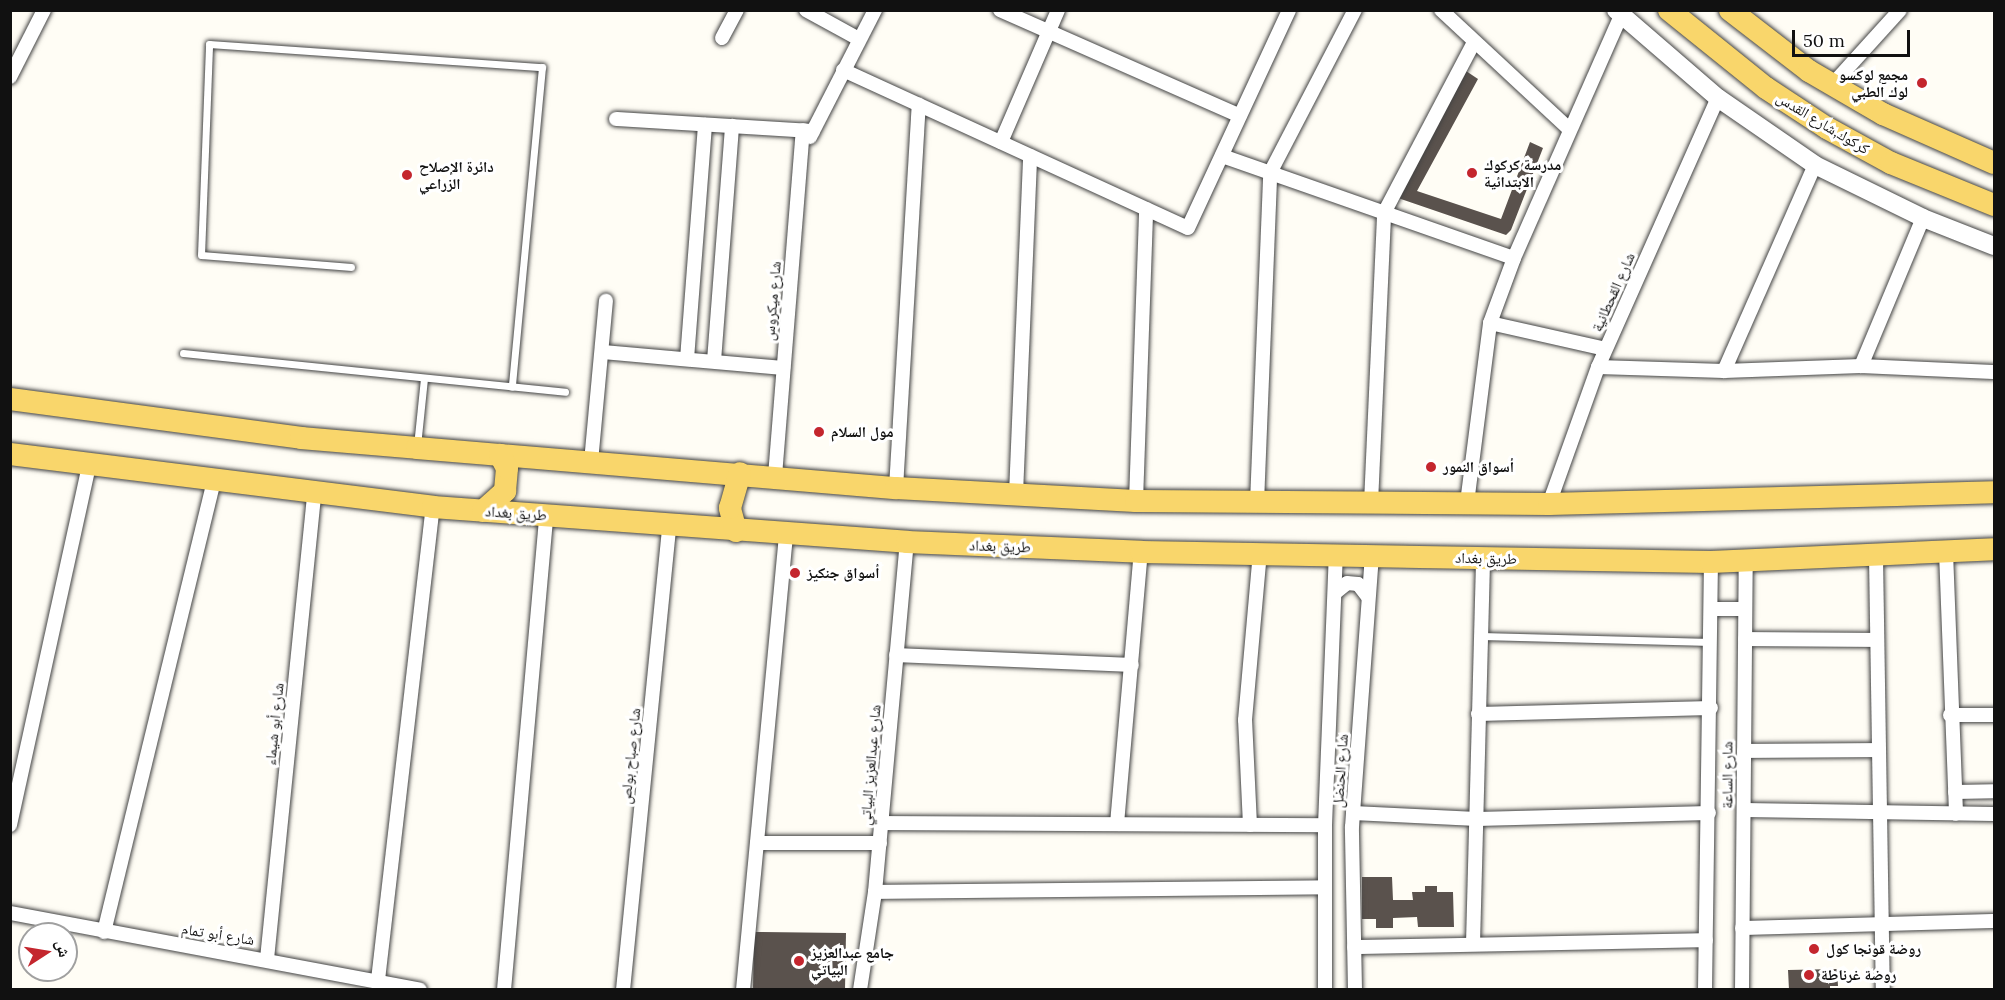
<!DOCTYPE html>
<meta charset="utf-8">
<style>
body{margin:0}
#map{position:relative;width:2005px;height:1000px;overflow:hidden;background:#fffdf5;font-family:Lora,"Noto Naskh Arabic",serif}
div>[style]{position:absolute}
.building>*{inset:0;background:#5a524d}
.roads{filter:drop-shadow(0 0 2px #444) drop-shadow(0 0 2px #444)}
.service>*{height:7px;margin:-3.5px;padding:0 3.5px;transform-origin:3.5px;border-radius:3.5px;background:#fff}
.minor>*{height:14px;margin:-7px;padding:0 7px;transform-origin:7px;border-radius:7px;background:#fff}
.tertiary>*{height:18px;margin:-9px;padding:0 9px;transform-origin:9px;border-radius:9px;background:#fff}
.primary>*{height:22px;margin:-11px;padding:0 11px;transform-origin:11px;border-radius:11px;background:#f9d66b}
.dots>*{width:16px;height:16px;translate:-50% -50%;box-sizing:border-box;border:3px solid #fff;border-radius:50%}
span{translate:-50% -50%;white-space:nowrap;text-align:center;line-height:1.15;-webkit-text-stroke:6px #fff;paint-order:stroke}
.poi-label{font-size:15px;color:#111;font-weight:700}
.right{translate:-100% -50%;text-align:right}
.left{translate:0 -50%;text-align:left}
.street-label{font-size:15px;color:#111}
.frame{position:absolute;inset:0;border:12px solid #111;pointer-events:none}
.north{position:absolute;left:18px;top:922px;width:60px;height:60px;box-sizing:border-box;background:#fff;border:2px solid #a0a0a0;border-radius:50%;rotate:78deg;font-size:16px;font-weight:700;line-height:24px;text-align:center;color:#111}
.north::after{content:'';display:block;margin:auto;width:21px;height:27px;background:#c4262e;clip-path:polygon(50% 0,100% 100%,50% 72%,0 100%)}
.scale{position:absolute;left:1792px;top:30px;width:118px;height:27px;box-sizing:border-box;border:3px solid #111;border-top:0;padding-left:8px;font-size:18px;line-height:21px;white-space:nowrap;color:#111;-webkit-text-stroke:4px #fff;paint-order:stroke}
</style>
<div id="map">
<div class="building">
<i style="clip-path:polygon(1466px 71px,1478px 79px,1417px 191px,1501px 219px,1530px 142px,1543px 148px,1511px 230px,1506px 235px,1398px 198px)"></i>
<i style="clip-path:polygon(1362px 877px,1392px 877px,1393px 900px,1413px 900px,1412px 892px,1425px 892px,1425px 886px,1437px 886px,1437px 892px,1453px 892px,1454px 927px,1418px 927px,1417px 917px,1393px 918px,1393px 928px,1376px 928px,1376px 919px,1362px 919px)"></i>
<i style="clip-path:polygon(754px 932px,846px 933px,845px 990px,753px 990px)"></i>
<i style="clip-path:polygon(1837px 969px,1838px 986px,1830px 986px,1830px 990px,1789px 990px,1788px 970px)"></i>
</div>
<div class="roads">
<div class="service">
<i style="left:351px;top:267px;width:150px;rotate:-175.4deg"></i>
<i style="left:201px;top:255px;width:211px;rotate:-87.8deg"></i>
<i style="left:209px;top:44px;width:334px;rotate:4deg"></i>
<i style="left:542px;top:67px;width:321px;rotate:95.4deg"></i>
<i style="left:183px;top:353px;width:384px;rotate:5.8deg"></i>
<i style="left:417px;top:446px;width:68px;rotate:-84.1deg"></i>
<i style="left:1481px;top:636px;width:230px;rotate:1.5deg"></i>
</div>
<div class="minor">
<i style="left:806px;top:10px;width:60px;rotate:28.7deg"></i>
<i style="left:1000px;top:10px;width:262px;rotate:23.8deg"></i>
<i style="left:1441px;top:10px;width:175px;rotate:42.9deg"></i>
<i style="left:722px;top:38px;width:32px;rotate:-62deg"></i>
<i style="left:843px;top:70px;width:379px;rotate:24.6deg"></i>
<i style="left:1188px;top:228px;width:240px;rotate:-65.1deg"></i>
<i style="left:10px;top:77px;width:75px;rotate:-63.1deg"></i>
<i style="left:1832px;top:85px;width:101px;rotate:-47.8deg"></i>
<i style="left:616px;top:119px;width:197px;rotate:3.5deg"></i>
<i style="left:810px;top:137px;width:143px;rotate:-62.9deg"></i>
<i style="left:1001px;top:142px;width:144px;rotate:-66.6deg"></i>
<i style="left:1222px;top:156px;width:309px;rotate:19.3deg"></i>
<i style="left:1490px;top:323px;width:118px;rotate:12.7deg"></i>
<i style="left:603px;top:352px;width:181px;rotate:5.1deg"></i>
<i style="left:687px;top:359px;width:235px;rotate:-85.6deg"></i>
<i style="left:714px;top:361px;width:236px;rotate:-85.6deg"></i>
<i style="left:1861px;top:366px;width:160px;rotate:-67.3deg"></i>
<i style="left:1598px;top:367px;width:126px;rotate:1.8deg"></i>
<i style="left:1724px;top:371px;width:137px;rotate:-2.1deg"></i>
<i style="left:1861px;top:366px;width:132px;rotate:2.6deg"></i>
<i style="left:1724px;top:371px;width:225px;rotate:-66.2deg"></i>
<i style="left:591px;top:462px;width:162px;rotate:-84.7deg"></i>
<i style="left:775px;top:476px;width:347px;rotate:-85.4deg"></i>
<i style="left:896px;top:488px;width:384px;rotate:-86.6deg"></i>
<i style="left:1016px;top:494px;width:338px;rotate:-87.6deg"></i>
<i style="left:1136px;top:501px;width:292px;rotate:-88deg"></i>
<i style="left:1257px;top:503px;width:330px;rotate:-87.7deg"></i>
<i style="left:1270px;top:173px;width:184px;rotate:-62.5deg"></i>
<i style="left:1371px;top:503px;width:290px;rotate:-87.4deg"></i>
<i style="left:1384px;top:213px;width:191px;rotate:-62.2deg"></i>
<i style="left:1467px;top:503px;width:181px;rotate:-82.7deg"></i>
<i style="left:1490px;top:323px;width:69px;rotate:-69.7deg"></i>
<i style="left:1514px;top:258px;width:266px;rotate:-66.2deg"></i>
<i style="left:1549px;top:504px;width:145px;rotate:-70.3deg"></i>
<i style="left:1598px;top:367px;width:295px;rotate:-66deg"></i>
<i style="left:1946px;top:552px;width:262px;rotate:87.8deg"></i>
<i style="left:1876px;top:557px;width:433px;rotate:89.1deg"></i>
<i style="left:1336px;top:592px;width:14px;rotate:-39deg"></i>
<i style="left:1347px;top:583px;width:11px;rotate:5deg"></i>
<i style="left:1358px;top:584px;width:16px;rotate:52deg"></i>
<i style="left:1711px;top:609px;width:34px"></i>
<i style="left:1745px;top:639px;width:132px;rotate:0.4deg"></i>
<i style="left:896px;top:655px;width:236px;rotate:2.4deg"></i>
<i style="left:1478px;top:714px;width:233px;rotate:-1.5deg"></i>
<i style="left:1950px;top:715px;width:44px"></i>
<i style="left:1744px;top:751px;width:135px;rotate:-0.4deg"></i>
<i style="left:1955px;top:792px;width:39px;rotate:-1deg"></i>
<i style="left:1744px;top:810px;width:250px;rotate:0.9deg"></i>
<i style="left:1353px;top:813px;width:124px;rotate:2.8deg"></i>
<i style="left:1477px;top:819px;width:232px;rotate:-1.5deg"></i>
<i style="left:881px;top:823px;width:444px;rotate:0.3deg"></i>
<i style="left:1117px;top:824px;width:273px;rotate:-85deg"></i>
<i style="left:10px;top:825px;width:369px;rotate:-77.6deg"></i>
<i style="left:1250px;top:825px;width:105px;rotate:-92.7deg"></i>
<i style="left:1245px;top:720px;width:168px;rotate:-84.9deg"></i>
<i style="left:757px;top:843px;width:123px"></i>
<i style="left:875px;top:892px;width:450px;rotate:-0.6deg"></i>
<i style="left:10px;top:913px;width:417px;rotate:10.6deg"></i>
<i style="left:1742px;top:928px;width:252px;rotate:-1.6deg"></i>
<i style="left:104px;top:932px;width:465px;rotate:-76.3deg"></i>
<i style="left:1473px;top:944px;width:386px;rotate:-88.5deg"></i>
<i style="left:1354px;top:947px;width:352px;rotate:-1.1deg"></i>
<i style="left:267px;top:959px;width:468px;rotate:-84.2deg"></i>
<i style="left:378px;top:980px;width:476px;rotate:-83.4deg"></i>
<i style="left:504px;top:990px;width:476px;rotate:-84.9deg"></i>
<i style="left:623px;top:990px;width:466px;rotate:-84.3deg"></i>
<i style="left:743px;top:990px;width:457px;rotate:-84.6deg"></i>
<i style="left:860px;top:990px;width:99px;rotate:-81.3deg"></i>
<i style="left:875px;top:892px;width:351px;rotate:-84.8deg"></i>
<i style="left:1325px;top:990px;width:165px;rotate:-90deg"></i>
<i style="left:1325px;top:825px;width:269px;rotate:-87.7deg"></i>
<i style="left:1355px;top:990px;width:163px;rotate:-91.1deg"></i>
<i style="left:1352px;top:827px;width:273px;rotate:-85.8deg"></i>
<i style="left:1705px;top:990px;width:428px;rotate:-89.2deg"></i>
<i style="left:1742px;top:990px;width:428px;rotate:-89.5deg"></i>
</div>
<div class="tertiary">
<i style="left:1616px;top:10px;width:135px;rotate:40.8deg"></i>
<i style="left:1718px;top:98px;width:118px;rotate:34.6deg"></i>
<i style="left:1815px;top:165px;width:120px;rotate:26.1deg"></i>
<i style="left:1923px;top:218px;width:76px;rotate:21.5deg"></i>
</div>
<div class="primary">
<i style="left:1669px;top:10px;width:124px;rotate:38.8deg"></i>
<i style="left:1766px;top:88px;width:73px;rotate:33.3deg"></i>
<i style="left:1827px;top:128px;width:73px;rotate:28.7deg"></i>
<i style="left:1891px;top:163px;width:111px;rotate:22.2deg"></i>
<i style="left:1730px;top:10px;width:100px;rotate:37.7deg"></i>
<i style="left:1809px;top:71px;width:86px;rotate:30.2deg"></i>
<i style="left:1883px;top:114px;width:121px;rotate:23.8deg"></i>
<i style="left:10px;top:399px;width:294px;rotate:7.6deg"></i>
<i style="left:301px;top:438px;width:116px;rotate:4.9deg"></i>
<i style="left:417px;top:448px;width:481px;rotate:4.8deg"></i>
<i style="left:896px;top:488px;width:240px;rotate:3.1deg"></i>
<i style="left:1136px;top:501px;width:413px;rotate:0.4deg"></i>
<i style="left:1549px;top:504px;width:445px;rotate:-1.5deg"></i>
<i style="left:10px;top:454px;width:426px;rotate:7.1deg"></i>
<i style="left:433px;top:507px;width:475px;rotate:4.2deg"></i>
<i style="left:907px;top:542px;width:234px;rotate:2.4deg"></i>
<i style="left:1141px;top:552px;width:570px;rotate:1.01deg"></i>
<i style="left:1711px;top:562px;width:283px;rotate:-2.6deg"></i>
<i style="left:483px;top:511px;width:30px;rotate:-42deg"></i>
<i style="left:505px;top:491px;width:23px;rotate:-85deg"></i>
<i style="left:507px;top:468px;width:15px;rotate:-118deg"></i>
<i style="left:736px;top:531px;width:24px;rotate:-105deg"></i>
<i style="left:730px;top:508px;width:36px;rotate:-74deg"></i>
</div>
</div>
<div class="dots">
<i style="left:1922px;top:83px;background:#c4262e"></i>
<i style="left:1472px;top:173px;background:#c4262e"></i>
<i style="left:407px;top:175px;background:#c4262e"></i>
<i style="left:819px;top:432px;background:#c4262e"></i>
<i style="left:1431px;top:467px;background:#c4262e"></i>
<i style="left:795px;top:573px;background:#c4262e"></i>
<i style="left:1814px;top:949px;background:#c4262e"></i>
<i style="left:799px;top:961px;background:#c4262e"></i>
<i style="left:1809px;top:975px;background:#c4262e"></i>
</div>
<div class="poi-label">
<span class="right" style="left:1908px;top:83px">مجمع لوكسو<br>لوك الطبي</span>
<span class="left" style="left:1484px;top:173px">مدرسة كركوك<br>الابتدائية</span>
<span class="left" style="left:419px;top:175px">دائرة الإصلاح<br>الزراعي</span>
<span class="left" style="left:831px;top:432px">مول السلام</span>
<span class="left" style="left:1443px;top:467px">أسواق النمور</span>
<span class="left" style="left:807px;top:573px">أسواق جنكيز</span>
<span class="left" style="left:1826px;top:949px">روضة قونجا كول</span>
<span class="left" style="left:811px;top:961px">جامع عبدالعزيز<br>البياتي</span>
<span class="left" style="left:1821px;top:975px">روضة غرناطة</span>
</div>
<div class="street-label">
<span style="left:1823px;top:123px;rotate:31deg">كركوك,شارع القدس</span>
<span style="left:1613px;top:292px;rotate:-66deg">شارع القحطانية</span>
<span style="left:772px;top:301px;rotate:-85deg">شارع ميكروس</span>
<span style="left:516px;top:513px;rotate:4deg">طريق بغداد</span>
<span style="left:1000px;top:546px;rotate:2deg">طريق بغداد</span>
<span style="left:1486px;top:558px;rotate:1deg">طريق بغداد</span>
<span style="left:274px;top:724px;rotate:-84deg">شارع أبو شيماء</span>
<span style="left:630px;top:756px;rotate:-84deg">شارع صباح بولص</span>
<span style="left:870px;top:765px;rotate:-85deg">شارع عبدالعزيز البياتي</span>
<span style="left:1340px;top:771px;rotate:-86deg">شارع الحنضل</span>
<span style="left:1727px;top:775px;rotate:-90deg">شارع الساعة</span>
<span style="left:218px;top:934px;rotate:9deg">شارع أبو تمام</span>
</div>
<div class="frame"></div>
<div class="north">ش</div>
<div class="scale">50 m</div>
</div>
